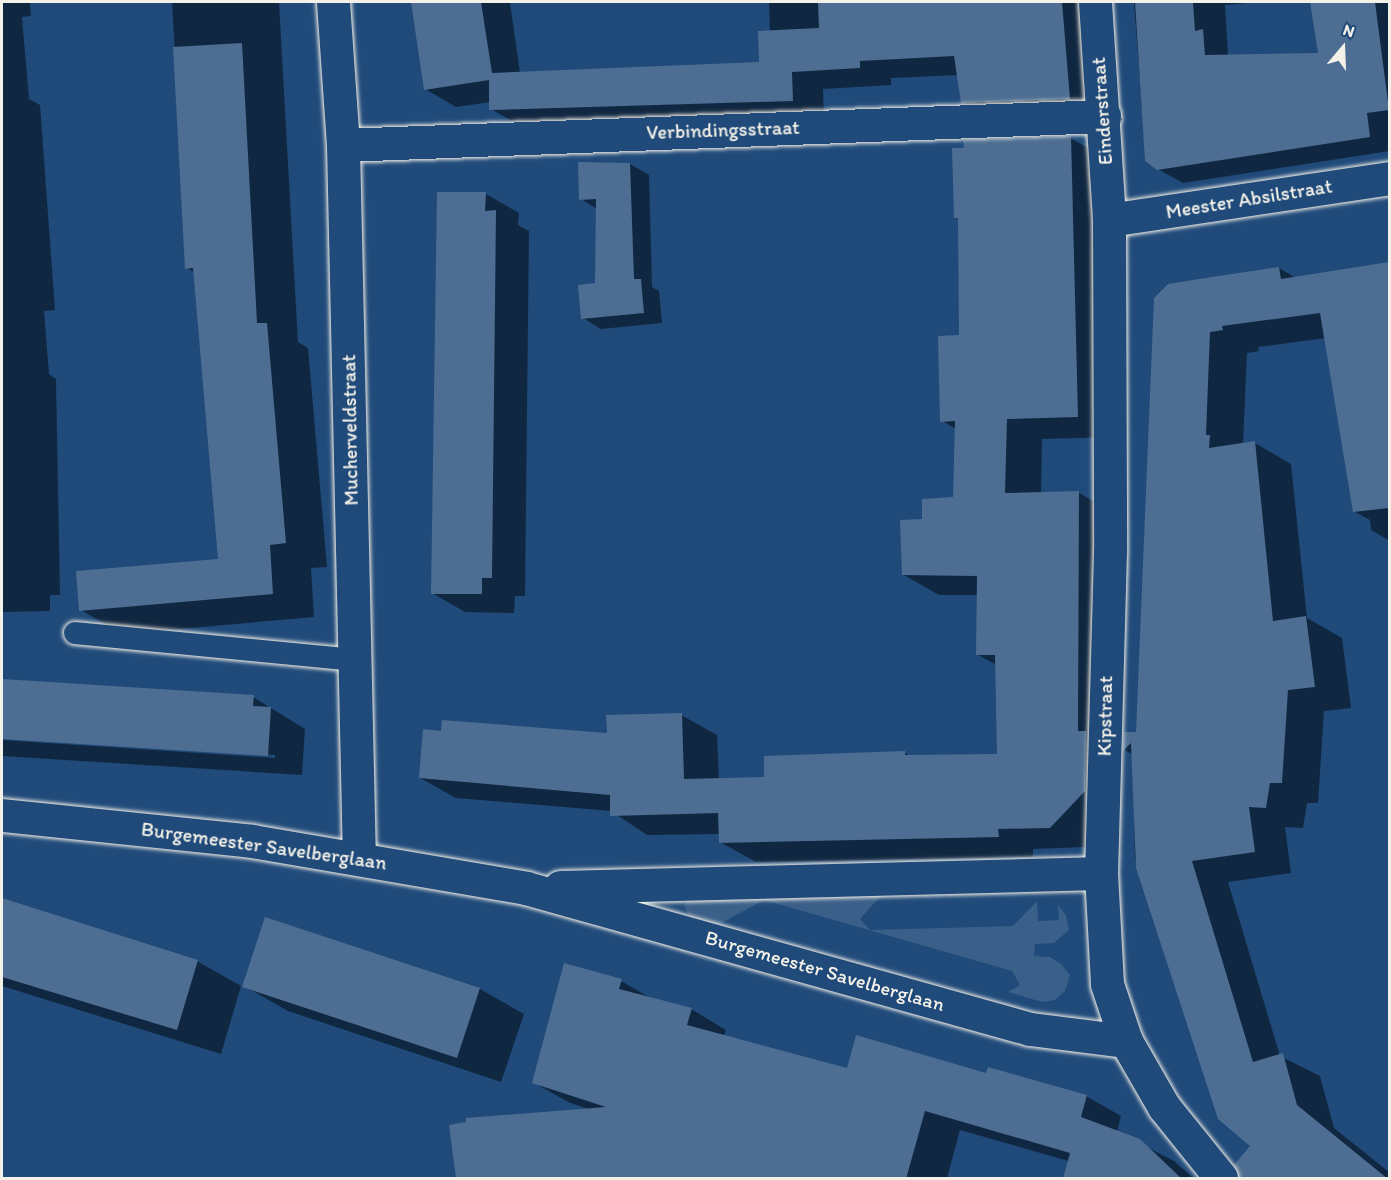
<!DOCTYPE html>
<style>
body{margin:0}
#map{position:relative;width:1391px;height:1180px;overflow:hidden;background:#1f4a7a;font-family:Itim,sans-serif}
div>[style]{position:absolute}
.green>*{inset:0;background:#3a5f88}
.shadow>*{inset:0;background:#0007}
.building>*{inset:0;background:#4d6e92}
.roads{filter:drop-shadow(0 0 2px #f4f1e8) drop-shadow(0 0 2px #f4f1e8)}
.service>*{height:22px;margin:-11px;padding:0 11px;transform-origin:11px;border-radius:11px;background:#1f4a7a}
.minor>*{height:33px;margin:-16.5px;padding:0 16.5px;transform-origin:16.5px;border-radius:16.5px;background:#1f4a7a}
span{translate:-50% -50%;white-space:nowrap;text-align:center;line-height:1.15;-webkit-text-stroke:4.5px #1f4a7a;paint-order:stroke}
.street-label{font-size:20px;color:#f4f1e8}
.frame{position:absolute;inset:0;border:3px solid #f4f1e8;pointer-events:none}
.north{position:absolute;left:1313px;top:18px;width:60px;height:60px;-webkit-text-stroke:4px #1f4a7a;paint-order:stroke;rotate:19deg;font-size:16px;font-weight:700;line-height:24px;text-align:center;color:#f4f1e8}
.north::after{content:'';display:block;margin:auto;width:21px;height:27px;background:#f4f1e8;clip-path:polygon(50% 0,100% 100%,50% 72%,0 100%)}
</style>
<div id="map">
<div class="green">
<i style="clip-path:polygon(886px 890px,860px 919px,870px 930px,1013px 926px,1037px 901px,1038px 921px,1059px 920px,1058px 905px,1066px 915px,1069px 930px,1054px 943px,1035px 944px,1034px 956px,1050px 957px,1061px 964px,1070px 975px,1065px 991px,1055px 1000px,1042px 1002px,1008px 992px,1020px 985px,1012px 971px,764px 900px,716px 926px,691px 918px,684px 907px,689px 897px)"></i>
</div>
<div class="shadow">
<i style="clip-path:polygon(2px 2px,30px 2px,31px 16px,22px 17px,29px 99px,40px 105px,55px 310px,44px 311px,49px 374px,56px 379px,60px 595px,50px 595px,50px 611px,2px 612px)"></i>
<i style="clip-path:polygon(172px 2px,279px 2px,298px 342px,308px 348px,327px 567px,311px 568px,314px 617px,122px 634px,81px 610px,219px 560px,195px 273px,187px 268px)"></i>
<i style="clip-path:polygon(412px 2px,510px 2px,520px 73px,760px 64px,770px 32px,769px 2px,1091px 2px,1100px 116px,993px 120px,962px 102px,958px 75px,891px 78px,891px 85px,823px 89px,824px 118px,522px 127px,491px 109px,491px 102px,456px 107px,425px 89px)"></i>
<i style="clip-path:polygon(1134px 2px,1259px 2px,1225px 5px,1228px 56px,1320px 54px,1311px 2px,1390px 2px,1390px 151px,1183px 183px,1158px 169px,1146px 160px)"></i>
<i style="clip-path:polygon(1070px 138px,1106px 158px,1113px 437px,1042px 439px,1041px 494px,1079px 493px,1114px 513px,1113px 748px,1121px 753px,1119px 812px,1085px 847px,1033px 849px,1033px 857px,756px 862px,720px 842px,720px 834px,647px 835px,611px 811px,456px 798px,420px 778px,681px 715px,717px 735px,719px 780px,765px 779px,905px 753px,912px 757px,998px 756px,997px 665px,978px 655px,978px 595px,939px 595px,904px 575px,924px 520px,955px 498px,956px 429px,942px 421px,961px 337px,960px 220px,955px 217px)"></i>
<i style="clip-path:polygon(630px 164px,649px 175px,652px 287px,659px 291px,662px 323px,601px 329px,583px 318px,596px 285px,597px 209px,581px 199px)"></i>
<i style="clip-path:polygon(486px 194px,519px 213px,518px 225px,529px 231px,525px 596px,515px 596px,514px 613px,465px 612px,432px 593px)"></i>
<i style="clip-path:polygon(1390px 264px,1390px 541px,1371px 530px,1370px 520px,1355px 512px,1326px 338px,1258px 347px,1259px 351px,1247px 353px,1243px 444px,1255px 443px,1291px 464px,1307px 618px,1342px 638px,1351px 708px,1324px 711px,1318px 803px,1307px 803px,1303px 828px,1285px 827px,1291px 873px,1228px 882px,1280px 1056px,1320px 1076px,1334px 1128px,1390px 1173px,1390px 1178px,1278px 1178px,1252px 1145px,1220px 1118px,1135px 859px,1133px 755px,1125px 750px,1125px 733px,1137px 734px,1156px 299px,1279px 268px,1296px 278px)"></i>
<i style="clip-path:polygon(2px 680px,253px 697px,305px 729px,302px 775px,2px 756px,2px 740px,275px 758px,275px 755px,2px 737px)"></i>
<i style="clip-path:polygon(2px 900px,197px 961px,241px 986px,221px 1054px,2px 986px)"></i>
<i style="clip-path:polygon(621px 981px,654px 1000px,691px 1009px,726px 1030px,724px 1036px,848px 1070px,987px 1075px,1086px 1096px,1121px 1116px,1117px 1132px,1174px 1161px,1193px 1178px,1099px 1178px,1086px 1166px,960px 1130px,947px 1178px,457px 1178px,450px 1126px,591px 1110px,568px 1102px,533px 1082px)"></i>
<i style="clip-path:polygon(244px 986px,480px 989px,524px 1014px,501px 1082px,288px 1011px)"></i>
</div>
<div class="building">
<i style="clip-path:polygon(411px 2px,481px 2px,492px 73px,759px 62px,758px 31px,819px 28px,818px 2px,1062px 2px,1070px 99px,961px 103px,954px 56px,860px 61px,860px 68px,792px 72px,793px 101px,489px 110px,489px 80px,424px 90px)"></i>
<i style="clip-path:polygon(1135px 2px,1193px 2px,1195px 31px,1203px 29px,1205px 55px,1318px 53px,1310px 2px,1375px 2px,1389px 110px,1367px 113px,1370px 137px,1157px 170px,1145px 161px)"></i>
<i style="clip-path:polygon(242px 43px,257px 323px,267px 323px,286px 543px,270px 545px,273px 594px,79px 611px,76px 571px,218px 559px,193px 268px,185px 269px,173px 47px)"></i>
<i style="clip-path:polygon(1071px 136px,1078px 417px,1007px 419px,1005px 493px,1079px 491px,1078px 731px,1086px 731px,1085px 791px,1050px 828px,998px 829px,999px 837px,719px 843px,718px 813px,610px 816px,610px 795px,419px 778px,423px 729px,441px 731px,442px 720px,607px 733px,606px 715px,682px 713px,684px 779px,764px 777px,764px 756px,905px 751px,905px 755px,997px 754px,995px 655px,976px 655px,977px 576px,902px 575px,900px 520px,922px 519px,922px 499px,953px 497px,955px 421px,940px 422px,938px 336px,959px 335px,958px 218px,954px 218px,952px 148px,964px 148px,963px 140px)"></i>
<i style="clip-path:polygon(578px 162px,630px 163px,634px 279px,641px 279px,644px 313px,581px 319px,578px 285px,595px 283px,596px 199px,579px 200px)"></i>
<i style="clip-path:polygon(437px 192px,486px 192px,485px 211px,496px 210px,492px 578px,482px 578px,482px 594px,431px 594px)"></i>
<i style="clip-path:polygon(1389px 262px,1389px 508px,1353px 512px,1320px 313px,1222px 326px,1223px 330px,1210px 332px,1206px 435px,1210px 435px,1209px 448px,1255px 441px,1273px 621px,1306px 616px,1315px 687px,1288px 690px,1282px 783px,1270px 783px,1266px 808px,1249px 807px,1255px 852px,1192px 861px,1253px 1062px,1283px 1053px,1297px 1105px,1388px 1179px,1239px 1179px,1234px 1165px,1250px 1146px,1218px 1119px,1136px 868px,1131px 743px,1123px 751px,1124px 732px,1136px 732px,1154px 298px,1168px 284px,1212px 277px,1279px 267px,1281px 279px)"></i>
<i style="clip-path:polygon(2px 679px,254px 695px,253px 706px,271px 707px,268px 756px,2px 739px)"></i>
<i style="clip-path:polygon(2px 898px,198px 960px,177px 1030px,2px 977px)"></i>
<i style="clip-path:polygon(265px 917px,480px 988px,457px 1058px,242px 987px)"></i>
<i style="clip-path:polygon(564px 963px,622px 979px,619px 989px,692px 1008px,687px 1025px,847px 1068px,856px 1035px,986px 1073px,988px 1067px,1087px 1095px,1081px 1117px,1140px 1139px,1182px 1179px,1063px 1179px,1070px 1153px,925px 1111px,906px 1179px,456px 1178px,449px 1125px,466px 1122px,466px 1118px,606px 1107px,532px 1083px)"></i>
</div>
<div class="roads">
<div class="service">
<i style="left:75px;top:633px;width:281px;rotate:5.5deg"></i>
</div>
<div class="minor">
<i style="left:333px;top:2px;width:143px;rotate:86deg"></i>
<i style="left:343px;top:145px;width:714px;rotate:88.72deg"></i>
<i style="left:1095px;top:2px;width:218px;rotate:86.3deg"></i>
<i style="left:1109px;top:220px;width:332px;rotate:89.8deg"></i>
<i style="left:1110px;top:552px;width:321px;rotate:91.6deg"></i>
<i style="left:1101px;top:873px;width:111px;rotate:86.9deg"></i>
<i style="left:1107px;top:984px;width:60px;rotate:71.6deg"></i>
<i style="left:1126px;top:1041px;width:76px;rotate:60.1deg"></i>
<i style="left:1164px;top:1107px;width:91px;rotate:51.2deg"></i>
<i style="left:343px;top:145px;width:762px;rotate:-2.18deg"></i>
<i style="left:1109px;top:220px;width:284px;rotate:-8.5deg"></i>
<i style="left:2px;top:815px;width:251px;rotate:5.9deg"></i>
<i style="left:252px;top:841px;width:278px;rotate:9.7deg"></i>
<i style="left:526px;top:888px;width:523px;rotate:15.63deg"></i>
<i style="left:1030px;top:1029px;width:97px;rotate:7.1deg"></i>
<i style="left:560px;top:887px;width:541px;rotate:-1.48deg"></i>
</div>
</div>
<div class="street-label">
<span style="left:1102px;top:111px;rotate:-94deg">Einderstraat</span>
<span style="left:723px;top:130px;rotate:-2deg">Verbindingsstraat</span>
<span style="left:1249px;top:199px;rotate:-9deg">Meester Absilstraat</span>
<span style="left:350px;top:430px;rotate:-91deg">Mucherveldstraat</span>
<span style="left:1105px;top:716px;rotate:-89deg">Kipstraat</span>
<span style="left:264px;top:846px;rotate:8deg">Burgemeester Savelberglaan</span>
<span style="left:825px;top:971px;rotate:16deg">Burgemeester Savelberglaan</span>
</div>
<div class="frame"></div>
<div class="north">N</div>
</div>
